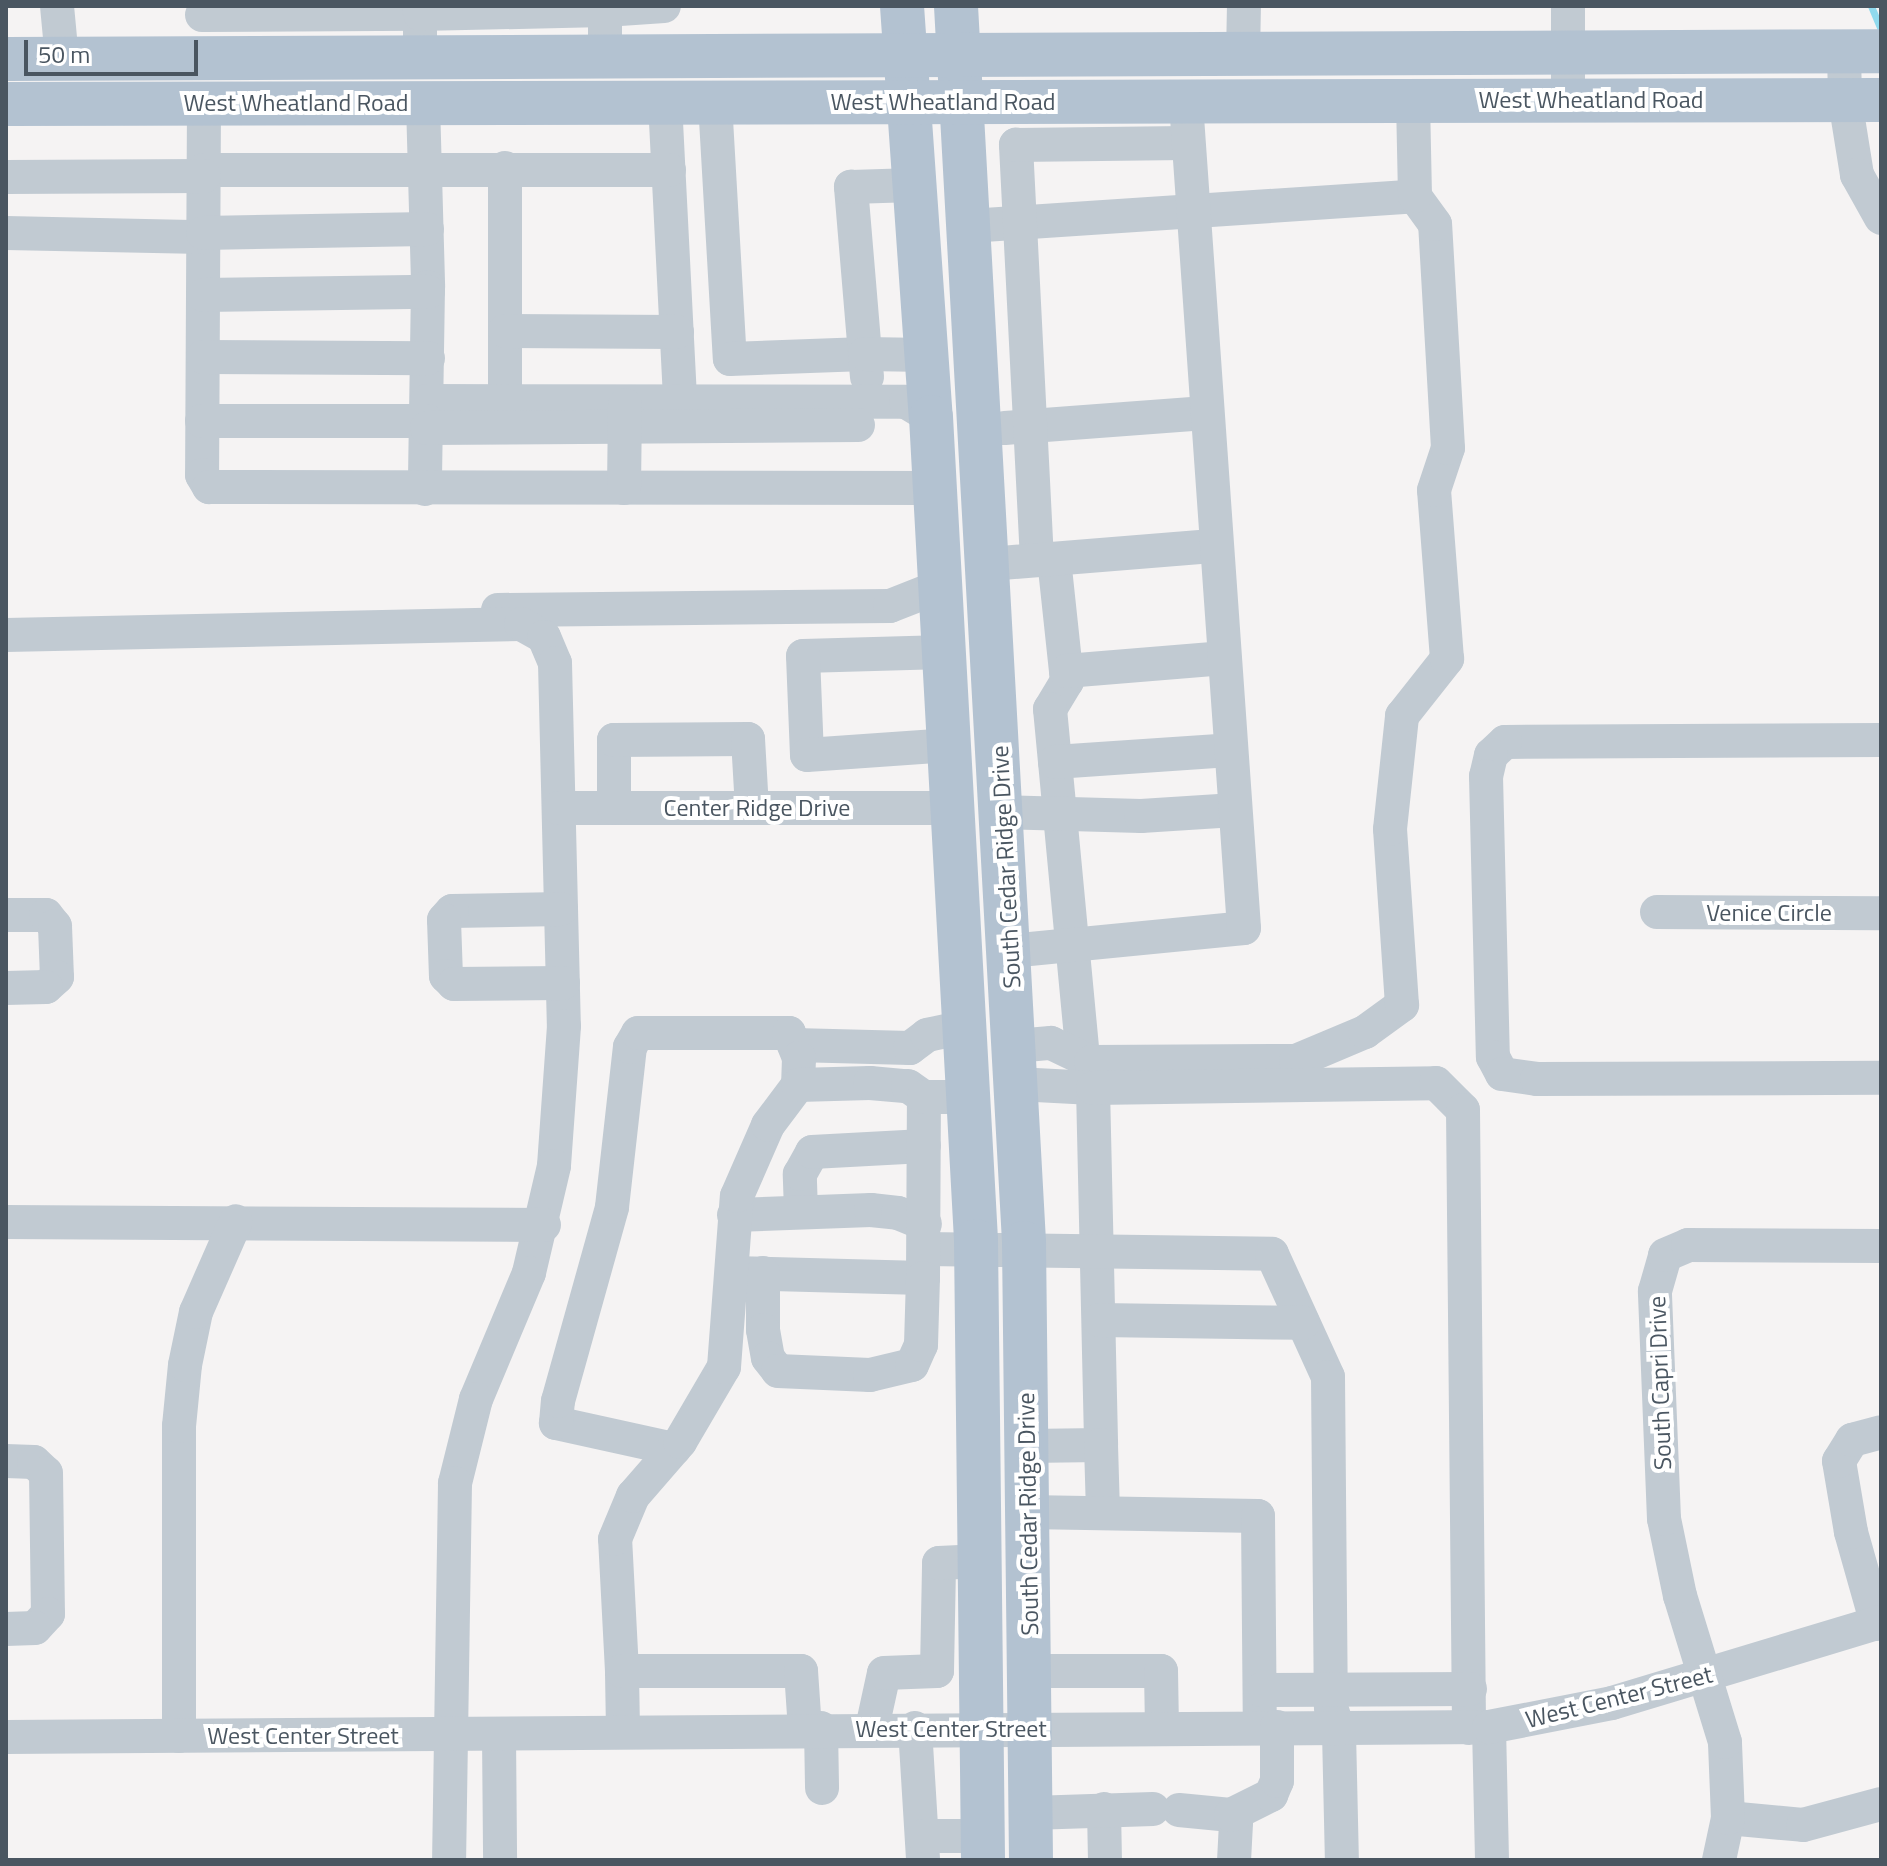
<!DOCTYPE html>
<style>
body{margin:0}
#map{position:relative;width:1887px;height:1866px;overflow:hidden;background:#f5f3f3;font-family:"Titillium Web",sans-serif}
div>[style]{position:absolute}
.stream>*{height:7px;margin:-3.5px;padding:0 3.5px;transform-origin:3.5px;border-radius:3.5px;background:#90daee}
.minor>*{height:34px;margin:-17px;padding:0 17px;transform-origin:17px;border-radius:17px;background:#c1cad2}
.major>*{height:44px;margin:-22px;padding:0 22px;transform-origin:22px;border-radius:22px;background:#b3c2d1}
span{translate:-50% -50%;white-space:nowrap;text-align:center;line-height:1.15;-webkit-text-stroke:8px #fff;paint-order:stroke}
.street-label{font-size:24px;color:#4a5661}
.frame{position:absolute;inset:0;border:8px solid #4a5661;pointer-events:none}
.scale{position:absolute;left:24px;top:40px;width:174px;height:36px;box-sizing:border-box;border:4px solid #4a5661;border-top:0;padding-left:10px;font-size:24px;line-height:28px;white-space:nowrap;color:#4a5661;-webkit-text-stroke:6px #fff;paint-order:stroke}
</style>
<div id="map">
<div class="stream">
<i style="left:1871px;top:6px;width:25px;rotate:67deg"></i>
</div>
<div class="minor">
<i style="left:57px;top:6px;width:53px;rotate:84.6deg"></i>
<i style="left:605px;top:6px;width:4px;rotate:90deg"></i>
<i style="left:605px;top:10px;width:59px;rotate:-3.9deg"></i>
<i style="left:202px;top:15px;width:218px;rotate:-0.3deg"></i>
<i style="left:420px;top:14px;width:8px;rotate:-97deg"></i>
<i style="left:1844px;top:52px;width:48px;rotate:88.8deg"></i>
<i style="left:1845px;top:100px;width:76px;rotate:80.9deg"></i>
<i style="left:1857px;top:175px;width:49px;rotate:60.8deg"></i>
<i style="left:1243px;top:56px;width:50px;rotate:-88.9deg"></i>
<i style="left:420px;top:57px;width:43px;rotate:-90deg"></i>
<i style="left:420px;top:14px;width:185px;rotate:-1.2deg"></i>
<i style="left:605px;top:10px;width:48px;rotate:90deg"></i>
<i style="left:1568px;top:100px;width:94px;rotate:-90deg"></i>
<i style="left:665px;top:102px;width:298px;rotate:87.1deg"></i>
<i style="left:715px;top:102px;width:257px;rotate:86.7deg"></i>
<i style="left:730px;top:359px;width:135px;rotate:-2.1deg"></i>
<i style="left:865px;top:354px;width:168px;rotate:-94.8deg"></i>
<i style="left:851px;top:187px;width:63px;rotate:-1.8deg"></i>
<i style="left:423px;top:103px;width:184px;rotate:88.4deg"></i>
<i style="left:428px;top:287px;width:202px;rotate:90.9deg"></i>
<i style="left:204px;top:104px;width:371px;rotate:90.3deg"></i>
<i style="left:202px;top:475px;width:14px;rotate:60deg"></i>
<i style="left:209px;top:487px;width:725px;rotate:0.08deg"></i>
<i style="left:505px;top:168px;width:230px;rotate:90deg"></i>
<i style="left:204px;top:170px;width:465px"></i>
<i style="left:6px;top:177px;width:198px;rotate:-0.3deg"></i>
<i style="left:969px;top:226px;width:447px;rotate:-3.8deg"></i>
<i style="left:6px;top:233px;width:197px;rotate:1.2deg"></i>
<i style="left:203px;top:233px;width:224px;rotate:-1deg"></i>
<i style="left:203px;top:295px;width:225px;rotate:-0.8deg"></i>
<i style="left:505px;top:331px;width:172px;rotate:0.3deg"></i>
<i style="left:203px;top:357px;width:225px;rotate:0.3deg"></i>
<i style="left:867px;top:377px;width:23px;rotate:-95deg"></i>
<i style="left:865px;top:354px;width:62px;rotate:0.9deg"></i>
<i style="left:427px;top:401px;width:479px;rotate:0.1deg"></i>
<i style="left:906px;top:402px;width:29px;rotate:31deg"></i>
<i style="left:202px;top:421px;width:225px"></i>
<i style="left:427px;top:428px;width:431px;rotate:-0.4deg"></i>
<i style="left:1005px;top:428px;width:201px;rotate:-4.3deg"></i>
<i style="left:624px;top:488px;width:83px;rotate:-89.3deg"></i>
<i style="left:1054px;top:559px;width:123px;rotate:83.9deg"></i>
<i style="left:1067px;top:681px;width:33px;rotate:121deg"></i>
<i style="left:1050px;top:709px;width:351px;rotate:84.6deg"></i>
<i style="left:1037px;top:560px;width:416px;rotate:-92.9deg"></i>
<i style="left:1016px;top:145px;width:170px;rotate:-0.7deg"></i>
<i style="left:989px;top:564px;width:227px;rotate:-4.6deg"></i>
<i style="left:498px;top:610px;width:392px;rotate:-0.6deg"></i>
<i style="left:890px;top:606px;width:55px;rotate:-21.4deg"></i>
<i style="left:6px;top:635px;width:515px;rotate:-1.22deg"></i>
<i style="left:521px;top:624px;width:26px;rotate:29deg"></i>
<i style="left:544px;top:637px;width:28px;rotate:67deg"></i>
<i style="left:555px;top:663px;width:363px;rotate:88.6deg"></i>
<i style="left:564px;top:1026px;width:140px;rotate:94.1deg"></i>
<i style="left:554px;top:1166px;width:110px;rotate:103.2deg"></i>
<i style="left:529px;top:1273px;width:137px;rotate:112.8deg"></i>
<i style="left:476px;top:1399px;width:87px;rotate:104deg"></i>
<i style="left:455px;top:1483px;width:377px;rotate:90.9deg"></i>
<i style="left:945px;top:652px;width:142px;rotate:178.4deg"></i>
<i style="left:803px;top:656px;width:99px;rotate:87.7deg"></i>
<i style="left:807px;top:755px;width:144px;rotate:-4deg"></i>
<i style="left:1066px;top:671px;width:159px;rotate:-4.7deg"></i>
<i style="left:1881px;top:740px;width:376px;rotate:179.7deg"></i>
<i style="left:1505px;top:742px;width:19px;rotate:137deg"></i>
<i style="left:1491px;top:755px;width:22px;rotate:103deg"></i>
<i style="left:1486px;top:776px;width:281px;rotate:88.6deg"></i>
<i style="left:1493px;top:1057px;width:19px;rotate:62deg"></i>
<i style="left:1502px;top:1074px;width:35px;rotate:8deg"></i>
<i style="left:1537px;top:1079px;width:344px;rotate:-0.2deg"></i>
<i style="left:1055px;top:762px;width:175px;rotate:-3.9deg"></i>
<i style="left:559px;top:808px;width:396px"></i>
<i style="left:614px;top:808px;width:68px;rotate:-90deg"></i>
<i style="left:614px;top:740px;width:134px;rotate:-0.4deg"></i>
<i style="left:748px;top:739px;width:69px;rotate:86.7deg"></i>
<i style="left:1003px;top:812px;width:138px;rotate:1.7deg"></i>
<i style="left:1141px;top:816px;width:94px;rotate:-3.7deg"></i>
<i style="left:561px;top:909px;width:109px;rotate:178.9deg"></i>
<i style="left:452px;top:911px;width:12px;rotate:132deg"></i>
<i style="left:444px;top:920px;width:56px;rotate:88deg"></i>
<i style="left:446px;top:976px;width:11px;rotate:45deg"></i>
<i style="left:454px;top:984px;width:109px;rotate:-0.5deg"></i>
<i style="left:1657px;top:912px;width:224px;rotate:0.3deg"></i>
<i style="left:6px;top:915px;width:40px"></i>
<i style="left:46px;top:915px;width:14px;rotate:51deg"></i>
<i style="left:55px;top:926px;width:51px;rotate:87.8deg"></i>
<i style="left:57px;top:977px;width:15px;rotate:138deg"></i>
<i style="left:46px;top:987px;width:40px;rotate:178.6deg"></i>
<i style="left:1010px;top:951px;width:235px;rotate:-5.6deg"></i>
<i style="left:1244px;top:928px;width:828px;rotate:-94.02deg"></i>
<i style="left:794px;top:1045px;width:116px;rotate:1.5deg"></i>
<i style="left:910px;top:1048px;width:21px;rotate:-37deg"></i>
<i style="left:927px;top:1035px;width:40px;rotate:-12deg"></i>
<i style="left:1015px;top:1046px;width:36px;rotate:-5deg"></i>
<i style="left:1051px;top:1043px;width:44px;rotate:25.4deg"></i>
<i style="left:1091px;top:1062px;width:205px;rotate:-0.3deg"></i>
<i style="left:1296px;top:1061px;width:75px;rotate:-22.8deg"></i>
<i style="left:1365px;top:1032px;width:46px;rotate:-36.1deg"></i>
<i style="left:1402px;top:1005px;width:176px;rotate:-93.9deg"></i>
<i style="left:1390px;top:829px;width:114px;rotate:-83.9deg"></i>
<i style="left:1402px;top:716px;width:73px;rotate:-51.7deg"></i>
<i style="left:1447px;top:659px;width:169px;rotate:-94.4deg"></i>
<i style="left:1434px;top:490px;width:44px;rotate:-71.6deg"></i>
<i style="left:1448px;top:448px;width:224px;rotate:-93.3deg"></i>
<i style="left:1435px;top:224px;width:34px;rotate:-126deg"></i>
<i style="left:1415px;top:196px;width:95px;rotate:-91.2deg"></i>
<i style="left:1016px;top:1084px;width:77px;rotate:3deg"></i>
<i style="left:1093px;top:1088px;width:357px;rotate:88.7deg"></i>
<i style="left:1093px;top:1088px;width:343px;rotate:-0.8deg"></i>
<i style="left:1436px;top:1083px;width:38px;rotate:45deg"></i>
<i style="left:1463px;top:1110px;width:618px;rotate:89.44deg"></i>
<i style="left:801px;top:1211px;width:37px;rotate:-92deg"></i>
<i style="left:800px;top:1174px;width:25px;rotate:-61deg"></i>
<i style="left:812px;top:1152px;width:112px;rotate:-3.1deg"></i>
<i style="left:734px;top:1215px;width:137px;rotate:-2.1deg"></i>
<i style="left:871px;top:1210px;width:27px;rotate:6deg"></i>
<i style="left:898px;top:1213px;width:29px;rotate:22deg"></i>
<i style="left:6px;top:1222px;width:538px;rotate:0.32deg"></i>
<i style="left:925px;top:1249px;width:347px;rotate:0.8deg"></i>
<i style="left:1272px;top:1254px;width:135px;rotate:65.5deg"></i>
<i style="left:1328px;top:1377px;width:330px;rotate:89.5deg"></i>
<i style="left:1331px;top:1707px;width:26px;rotate:72deg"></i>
<i style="left:1339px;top:1732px;width:128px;rotate:88.7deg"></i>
<i style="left:732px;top:1273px;width:191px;rotate:1.5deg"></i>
<i style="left:923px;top:1278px;width:181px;rotate:-89.7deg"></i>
<i style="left:763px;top:1273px;width:57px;rotate:90deg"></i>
<i style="left:763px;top:1330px;width:28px;rotate:80deg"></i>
<i style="left:768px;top:1358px;width:16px;rotate:52deg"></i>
<i style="left:778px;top:1371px;width:92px;rotate:2.5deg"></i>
<i style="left:870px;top:1375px;width:43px;rotate:-13.4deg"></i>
<i style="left:912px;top:1365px;width:22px;rotate:-66deg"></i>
<i style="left:921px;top:1345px;width:67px;rotate:-88.3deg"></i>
<i style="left:1099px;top:1320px;width:204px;rotate:0.8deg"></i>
<i style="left:1027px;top:1446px;width:74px;rotate:-0.8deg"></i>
<i style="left:1101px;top:1445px;width:68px;rotate:88.3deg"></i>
<i style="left:674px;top:1449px;width:121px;rotate:-167.6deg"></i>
<i style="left:556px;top:1423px;width:22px;rotate:-85deg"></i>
<i style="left:558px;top:1401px;width:201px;rotate:-74.4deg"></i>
<i style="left:612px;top:1207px;width:161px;rotate:-83.6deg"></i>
<i style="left:630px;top:1047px;width:16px;rotate:-60deg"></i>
<i style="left:638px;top:1033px;width:151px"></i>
<i style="left:789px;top:1033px;width:27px;rotate:68deg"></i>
<i style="left:799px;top:1058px;width:27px;rotate:92deg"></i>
<i style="left:6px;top:1461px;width:28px;rotate:2deg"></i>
<i style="left:34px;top:1462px;width:16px;rotate:43deg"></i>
<i style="left:46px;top:1473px;width:141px;rotate:89.2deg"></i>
<i style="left:48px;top:1614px;width:19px;rotate:133deg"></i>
<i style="left:35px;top:1628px;width:29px;rotate:178deg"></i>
<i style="left:1028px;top:1512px;width:230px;rotate:1deg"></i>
<i style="left:1258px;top:1516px;width:212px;rotate:89.5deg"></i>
<i style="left:1877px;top:1624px;width:96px;rotate:-105.8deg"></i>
<i style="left:1851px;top:1532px;width:72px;rotate:-99.6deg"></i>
<i style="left:1839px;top:1461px;width:25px;rotate:-58deg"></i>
<i style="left:1852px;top:1440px;width:30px;rotate:-15deg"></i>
<i style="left:622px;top:1671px;width:132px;rotate:-93deg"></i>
<i style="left:615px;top:1539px;width:47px;rotate:-67.3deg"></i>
<i style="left:633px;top:1496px;width:72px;rotate:-49deg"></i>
<i style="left:680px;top:1442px;width:87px;rotate:-59.6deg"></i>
<i style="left:724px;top:1367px;width:171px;rotate:-85.7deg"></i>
<i style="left:737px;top:1196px;width:77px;rotate:-66.4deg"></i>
<i style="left:768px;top:1125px;width:50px;rotate:-53.1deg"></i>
<i style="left:798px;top:1085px;width:72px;rotate:-1.6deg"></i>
<i style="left:870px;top:1083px;width:38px;rotate:5deg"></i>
<i style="left:908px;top:1086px;width:19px;rotate:35deg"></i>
<i style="left:924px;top:1097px;width:45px"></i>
<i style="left:1031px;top:1671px;width:130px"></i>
<i style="left:1161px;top:1671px;width:57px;rotate:89deg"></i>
<i style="left:1260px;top:1690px;width:210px;rotate:-0.3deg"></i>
<i style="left:1489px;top:1727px;width:133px;rotate:88.7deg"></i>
<i style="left:821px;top:1728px;width:60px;rotate:89deg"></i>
<i style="left:872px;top:1728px;width:56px;rotate:-77.7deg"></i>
<i style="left:884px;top:1673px;width:53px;rotate:-2.2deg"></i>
<i style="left:937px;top:1671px;width:108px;rotate:-88.9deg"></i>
<i style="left:939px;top:1563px;width:42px;rotate:-2.7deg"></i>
<i style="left:915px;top:1728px;width:132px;rotate:86.5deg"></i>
<i style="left:623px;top:1730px;width:59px;rotate:-91deg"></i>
<i style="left:622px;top:1671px;width:179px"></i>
<i style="left:801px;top:1671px;width:58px;rotate:86.1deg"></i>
<i style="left:499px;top:1735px;width:125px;rotate:89.5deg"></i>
<i style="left:179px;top:1736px;width:310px;rotate:-90deg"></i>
<i style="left:179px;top:1426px;width:61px;rotate:-84.4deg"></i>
<i style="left:185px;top:1365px;width:54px;rotate:-78.3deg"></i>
<i style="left:196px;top:1312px;width:99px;rotate:-66.3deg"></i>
<i style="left:6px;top:1737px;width:1483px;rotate:-0.39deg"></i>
<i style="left:1489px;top:1727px;width:125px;rotate:-11deg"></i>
<i style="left:1612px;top:1703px;width:281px;rotate:-16.8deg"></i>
<i style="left:1104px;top:1809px;width:51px;rotate:88.9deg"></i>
<i style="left:1179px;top:1810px;width:52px;rotate:5.5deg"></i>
<i style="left:1231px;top:1815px;width:9px;rotate:58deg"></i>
<i style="left:1236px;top:1823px;width:37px;rotate:93deg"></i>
<i style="left:1031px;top:1813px;width:122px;rotate:-1.9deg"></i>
<i style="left:1231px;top:1815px;width:45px;rotate:-26.6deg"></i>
<i style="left:1271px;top:1795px;width:15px;rotate:-67deg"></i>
<i style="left:1277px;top:1781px;width:54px;rotate:-90deg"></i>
<i style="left:1728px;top:1818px;width:75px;rotate:5.3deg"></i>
<i style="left:1803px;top:1825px;width:81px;rotate:-15.1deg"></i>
<i style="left:923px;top:1836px;width:60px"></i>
<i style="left:1719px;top:1860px;width:43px;rotate:-77.9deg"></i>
<i style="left:1728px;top:1818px;width:76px;rotate:-92.3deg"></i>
<i style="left:1725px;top:1742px;width:153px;rotate:-107.1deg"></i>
<i style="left:1680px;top:1596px;width:79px;rotate:-101.7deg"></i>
<i style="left:1664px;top:1519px;width:228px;rotate:-92.3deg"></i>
<i style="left:1655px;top:1291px;width:37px;rotate:-74deg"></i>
<i style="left:1665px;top:1255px;width:25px;rotate:-23deg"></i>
<i style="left:1688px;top:1245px;width:193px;rotate:0.3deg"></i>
</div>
<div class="major">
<i style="left:902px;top:6px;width:412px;rotate:86deg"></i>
<i style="left:931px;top:417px;width:825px;rotate:86.87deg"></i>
<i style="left:976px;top:1241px;width:619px;rotate:89.35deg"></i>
<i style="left:956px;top:6px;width:1239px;rotate:86.85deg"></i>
<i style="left:1024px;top:1243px;width:617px;rotate:89.35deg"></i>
<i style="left:6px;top:59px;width:1875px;rotate:-0.24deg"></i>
<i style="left:6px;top:104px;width:1875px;rotate:-0.12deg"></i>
</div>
<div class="street-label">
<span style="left:1591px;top:100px">West Wheatland Road</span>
<span style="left:943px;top:102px">West Wheatland Road</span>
<span style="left:296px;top:103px">West Wheatland Road</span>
<span style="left:757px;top:808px">Center Ridge Drive</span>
<span style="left:1006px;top:867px;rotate:-93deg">South Cedar Ridge Drive</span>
<span style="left:1769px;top:913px">Venice Circle</span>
<span style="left:1660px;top:1383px;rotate:-92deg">South Capri Drive</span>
<span style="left:1028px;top:1514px;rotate:-91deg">South Cedar Ridge Drive</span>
<span style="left:1619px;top:1697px;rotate:-14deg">West Center Street</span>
<span style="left:951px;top:1729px">West Center Street</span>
<span style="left:303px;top:1736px">West Center Street</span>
</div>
<div class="frame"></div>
<div class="scale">50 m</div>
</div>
